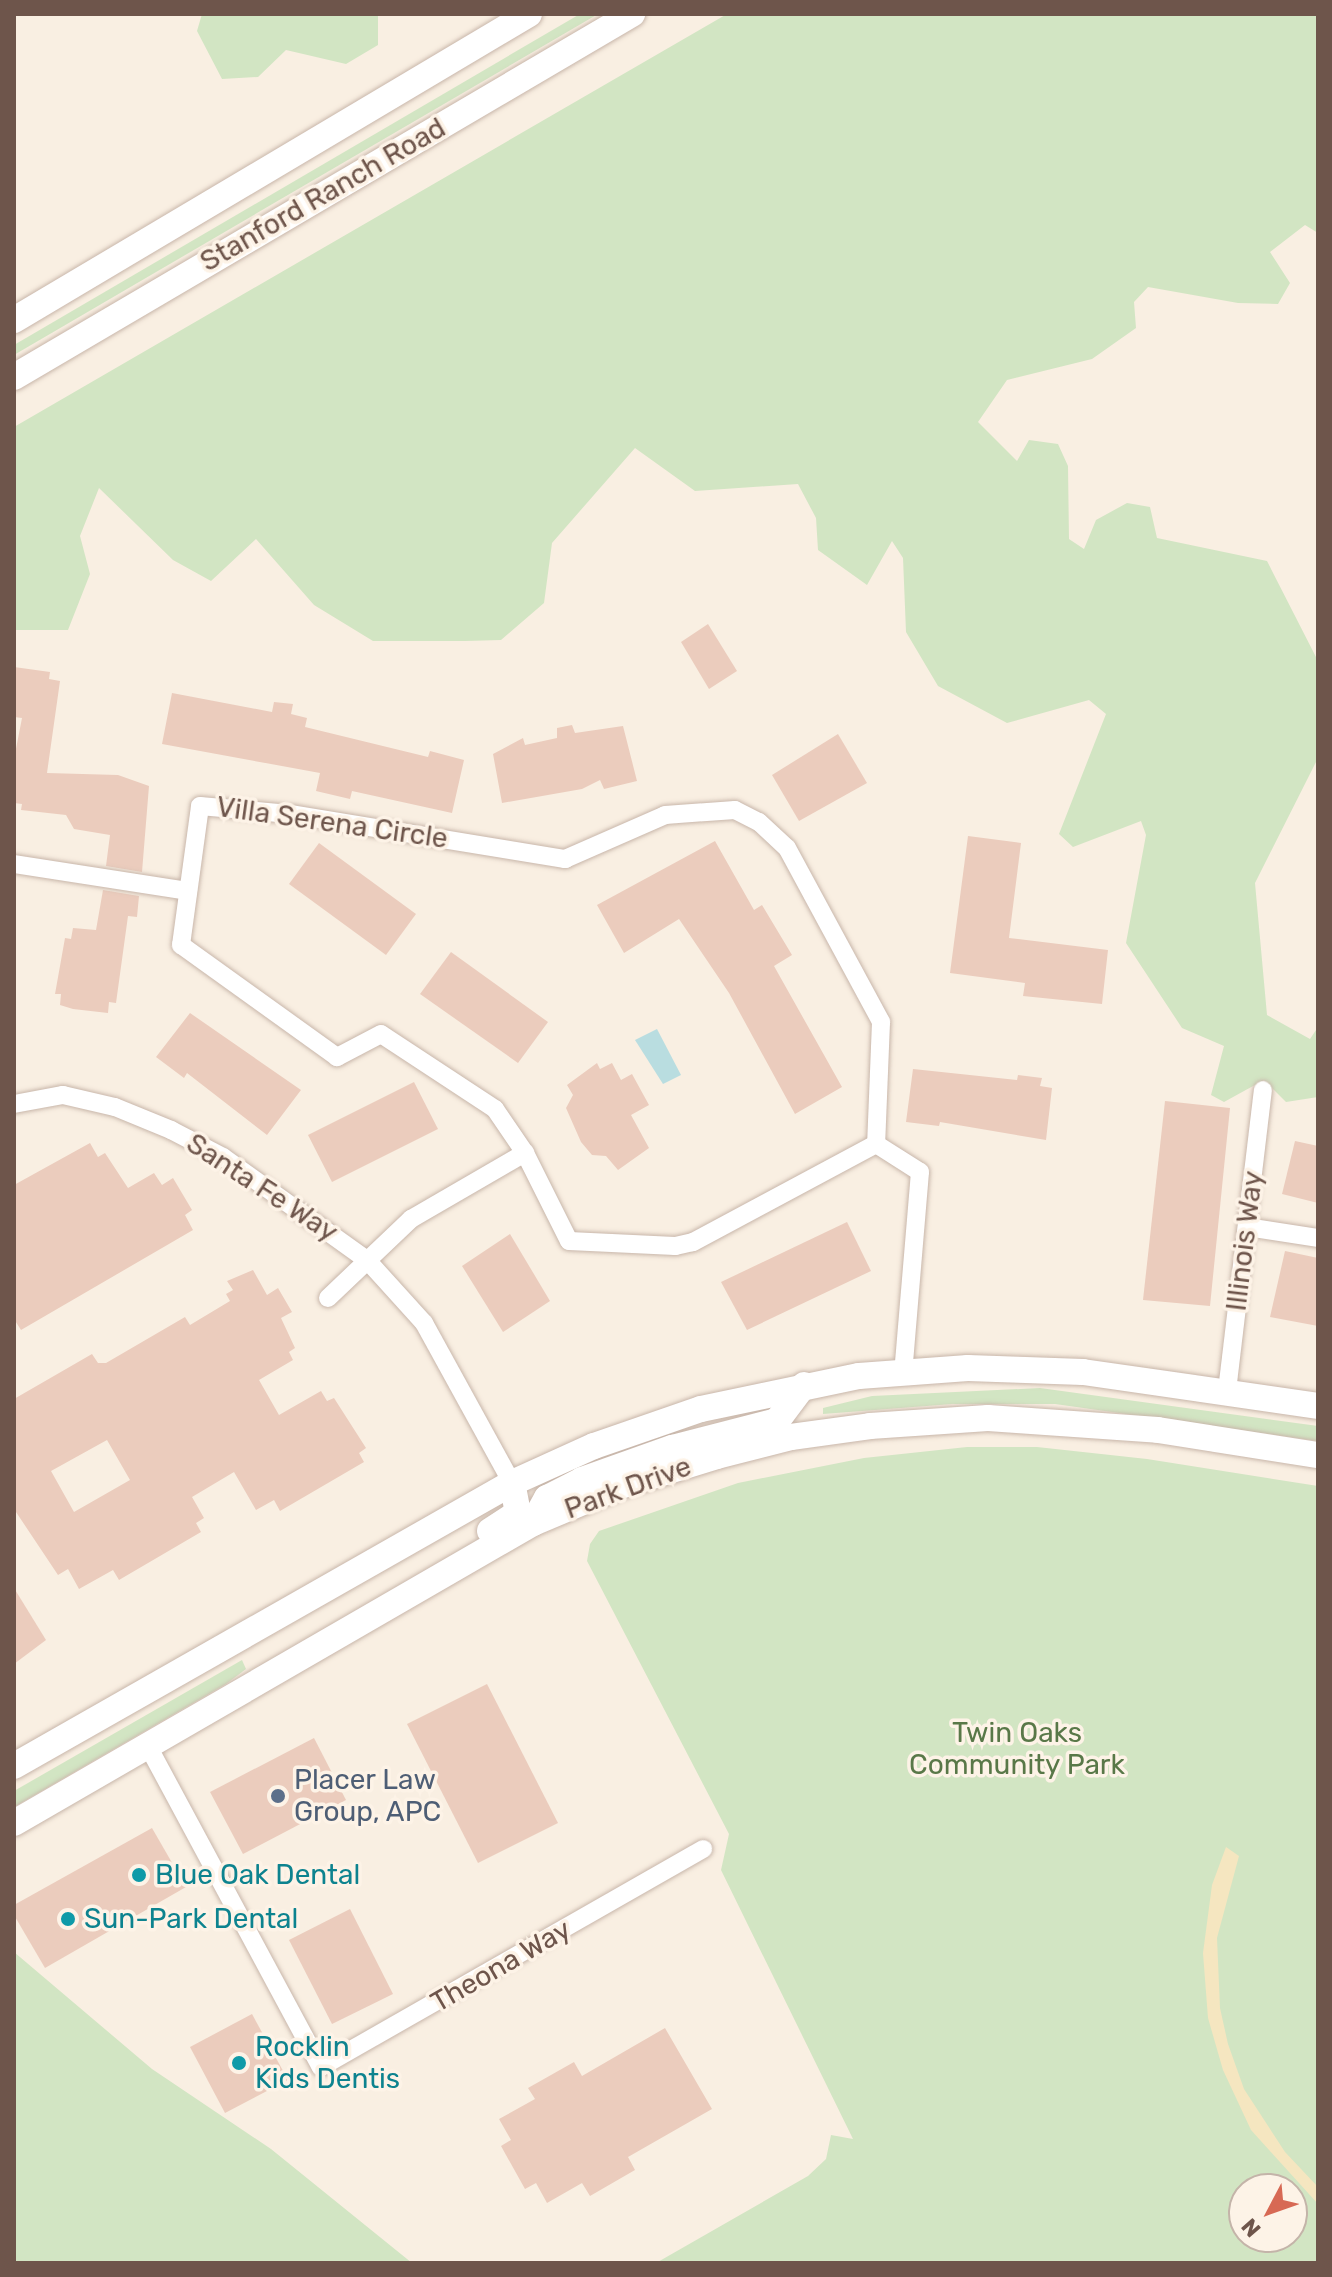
<!DOCTYPE html>
<style>
body{margin:0}
#map{position:relative;width:1332px;height:2277px;overflow:hidden;background:#f9efe2;font-family:Rubik,sans-serif}
div>[style]{position:absolute}
.green>*{inset:0;background:#d2e5c3}
.sand>*{inset:0;background:#f5e6c0}
.water>*{inset:0;background:#b9dde0}
.building>*{inset:0;background:#ebccbd}
.roads{filter:drop-shadow(0 0 2px #c8b6aa) drop-shadow(0 0 2px #c8b6aa)}
.minor>*{height:18px;margin:-9px;padding:0 9px;transform-origin:9px;border-radius:9px;background:#fff}
.secondary>*{height:26px;margin:-13px;padding:0 13px;transform-origin:13px;border-radius:13px;background:#fff}
.dots>*{width:22px;height:22px;translate:-50% -50%;box-sizing:border-box;border:4px solid #fdf3e7;border-radius:50%}
span{translate:-50% -50%;white-space:nowrap;text-align:center;line-height:1.15;-webkit-text-stroke:7px #fdf3e7;paint-order:stroke}
.street-label{font-size:28px;color:#6e554b}
.park-label{font-size:28px;color:#597848}
.service-label{font-size:28px;color:#4e5e75}
.left{translate:0 -50%;text-align:left}
.culture-label{font-size:28px;color:#0d838f}
.frame{position:absolute;inset:0;border:16px solid #6e554b;pointer-events:none}
.north{position:absolute;left:1228px;top:2173px;width:80px;height:80px;box-sizing:border-box;background:#fdf3e7;border:2px solid #c4b4a9;border-radius:50%;rotate:229deg;font-size:22px;font-weight:700;line-height:32px;text-align:center;color:#6e554b}
.north::after{content:'';display:block;margin:auto;width:28px;height:36px;background:#d76954;clip-path:polygon(50% 0,100% 100%,50% 72%,0 100%)}
</style>
<div id="map">
<div class="green">
<i style="clip-path:polygon(202px 14px,378px 14px,378px 45px,346px 64px,286px 50px,258px 77px,222px 79px,197px 31px)"></i>
<i style="clip-path:polygon(580px 14px,598px 14px,14px 355px,14px 345px)"></i>
<i style="clip-path:polygon(727px 14px,1318px 14px,1318px 233px,1305px 225px,1270px 252px,1290px 283px,1278px 304px,1238px 303px,1148px 287px,1134px 302px,1136px 328px,1092px 359px,1007px 380px,978px 422px,1017px 461px,1029px 440px,1058px 444px,1068px 466px,1069px 539px,1084px 549px,1096px 520px,1127px 503px,1150px 507px,1157px 538px,1267px 561px,1318px 661px,1316px 762px,1255px 883px,1267px 1015px,1310px 1039px,1318px 1027px,1318px 1097px,1286px 1102px,1264px 1080px,1224px 1102px,1211px 1095px,1224px 1046px,1182px 1028px,1126px 943px,1146px 835px,1141px 821px,1073px 847px,1059px 834px,1106px 714px,1089px 700px,1007px 723px,938px 686px,906px 632px,903px 558px,892px 541px,867px 585px,818px 550px,816px 518px,798px 484px,695px 491px,635px 448px,552px 543px,544px 603px,501px 640px,465px 641px,373px 641px,314px 605px,256px 539px,211px 581px,173px 560px,99px 488px,80px 536px,90px 574px,68px 630px,14px 630px,14px 427px)"></i>
<i style="clip-path:polygon(1040px 1388px,1318px 1426px,1318px 1441px,1055px 1404px,952px 1404px,823px 1414px,823px 1408px,872px 1396px)"></i>
<i style="clip-path:polygon(evenodd,967px 1447px,1037px 1447px,1147px 1459px,1318px 1486px,1318px 2263px,656px 2263px,808px 2176px,826px 2159px,831px 2135px,853px 2139px,721px 1870px,729px 1834px,587px 1561px,590px 1544px,599px 1531px,738px 1483px,864px 1458px,967px 1447px,1244px 2189px,1292px 2189px,1292px 2237px,1244px 2237px,1244px 2189px)"></i>
<i style="clip-path:polygon(242px 1660px,246px 1669px,226px 1684px,14px 1807px,14px 1791px)"></i>
<i style="clip-path:polygon(14px 1952px,152px 2069px,271px 2149px,412px 2263px,14px 2263px)"></i>
</div>
<div class="sand">
<i style="clip-path:polygon(1226px 1847px,1239px 1856px,1217px 1938px,1220px 2008px,1228px 2044px,1244px 2089px,1285px 2152px,1318px 2187px,1318px 2204px,1251px 2130px,1223px 2070px,1208px 2018px,1203px 1953px,1212px 1885px)"></i>
</div>
<div class="water">
<i style="clip-path:polygon(657px 1029px,681px 1075px,663px 1084px,635px 1040px)"></i>
</div>
<div class="building">
<i style="clip-path:polygon(708px 624px,737px 671px,709px 689px,681px 642px)"></i>
<i style="clip-path:polygon(14px 667px,50px 672px,49px 679px,60px 681px,47px 773px,118px 775px,149px 786px,142px 872px,106px 866px,110px 835px,74px 829px,66px 815px,21px 810px,22px 804px,14px 803px,14px 759px,22px 718px,14px 717px)"></i>
<i style="clip-path:polygon(172px 693px,272px 712px,274px 702px,293px 704px,291px 714px,307px 718px,305px 727px,428px 757px,430px 751px,464px 760px,452px 813px,352px 791px,350px 799px,316px 791px,320px 773px,162px 744px)"></i>
<i style="clip-path:polygon(572px 725px,575px 733px,623px 726px,637px 781px,604px 789px,600px 780px,582px 789px,502px 803px,493px 754px,523px 738px,525px 745px,557px 738px,557px 728px)"></i>
<i style="clip-path:polygon(838px 734px,867px 783px,799px 821px,772px 775px)"></i>
<i style="clip-path:polygon(968px 836px,1021px 843px,1009px 938px,1108px 950px,1102px 1004px,1023px 996px,1025px 983px,950px 973px)"></i>
<i style="clip-path:polygon(715px 841px,754px 910px,762px 905px,792px 955px,774px 966px,842px 1087px,795px 1114px,729px 993px,679px 919px,624px 953px,597px 905px)"></i>
<i style="clip-path:polygon(319px 843px,416px 914px,386px 955px,289px 884px)"></i>
<i style="clip-path:polygon(103px 890px,139px 896px,137px 917px,128px 916px,116px 1003px,109px 1002px,108px 1013px,73px 1009px,60px 1005px,61px 994px,55px 994px,65px 938px,71px 939px,73px 928px,96px 930px)"></i>
<i style="clip-path:polygon(451px 952px,548px 1022px,518px 1063px,420px 994px)"></i>
<i style="clip-path:polygon(190px 1013px,301px 1090px,267px 1135px,187px 1073px,184px 1078px,156px 1057px)"></i>
<i style="clip-path:polygon(597px 1063px,600px 1069px,612px 1063px,621px 1080px,632px 1074px,649px 1105px,631px 1115px,649px 1148px,618px 1170px,606px 1156px,592px 1155px,581px 1142px,566px 1108px,573px 1095px,567px 1085px)"></i>
<i style="clip-path:polygon(913px 1069px,1017px 1080px,1018px 1075px,1042px 1078px,1040px 1086px,1052px 1088px,1046px 1140px,940px 1122px,939px 1126px,906px 1122px)"></i>
<i style="clip-path:polygon(414px 1082px,438px 1129px,332px 1182px,308px 1135px)"></i>
<i style="clip-path:polygon(1165px 1101px,1230px 1108px,1210px 1306px,1143px 1300px)"></i>
<i style="clip-path:polygon(1295px 1141px,1318px 1146px,1318px 1203px,1282px 1194px)"></i>
<i style="clip-path:polygon(90px 1143px,98px 1157px,105px 1153px,128px 1188px,154px 1173px,162px 1185px,173px 1178px,192px 1210px,185px 1215px,193px 1230px,21px 1330px,14px 1319px,14px 1185px)"></i>
<i style="clip-path:polygon(847px 1222px,871px 1271px,747px 1330px,721px 1282px)"></i>
<i style="clip-path:polygon(510px 1234px,550px 1301px,503px 1332px,462px 1266px)"></i>
<i style="clip-path:polygon(1285px 1251px,1318px 1258px,1318px 1326px,1270px 1317px)"></i>
<i style="clip-path:polygon(evenodd,253px 1270px,267px 1295px,278px 1288px,292px 1312px,281px 1318px,295px 1348px,289px 1352px,293px 1360px,259px 1380px,279px 1415px,321px 1391px,327px 1401px,334px 1398px,366px 1448px,359px 1453px,364px 1462px,280px 1511px,274px 1500px,256px 1510px,234px 1472px,192px 1497px,204px 1518px,196px 1523px,201px 1532px,119px 1580px,113px 1570px,79px 1589px,68px 1569px,58px 1575px,14px 1509px,14px 1399px,92px 1354px,98px 1363px,106px 1363px,185px 1317px,190px 1325px,230px 1301px,226px 1294px,233px 1290px,227px 1281px,253px 1270px,107px 1440px,130px 1480px,74px 1512px,51px 1471px,107px 1440px)"></i>
<i style="clip-path:polygon(14px 1588px,46px 1640px,14px 1664px)"></i>
<i style="clip-path:polygon(487px 1684px,558px 1823px,478px 1863px,407px 1724px)"></i>
<i style="clip-path:polygon(314px 1738px,346px 1800px,243px 1854px,210px 1792px)"></i>
<i style="clip-path:polygon(152px 1828px,186px 1887px,45px 1968px,14px 1915px,14px 1905px)"></i>
<i style="clip-path:polygon(350px 1909px,393px 1994px,332px 2024px,289px 1940px)"></i>
<i style="clip-path:polygon(252px 2014px,288px 2080px,225px 2113px,190px 2047px)"></i>
<i style="clip-path:polygon(665px 2028px,712px 2109px,628px 2157px,635px 2170px,590px 2196px,582px 2183px,547px 2203px,536px 2183px,525px 2189px,501px 2146px,511px 2140px,499px 2119px,535px 2099px,528px 2088px,574px 2062px,582px 2076px)"></i>
</div>
<div class="roads">
<div class="minor">
<i style="left:200px;top:806px;width:90px;rotate:5.1deg"></i>
<i style="left:290px;top:814px;width:279px;rotate:9.3deg"></i>
<i style="left:565px;top:859px;width:109px;rotate:-23.7deg"></i>
<i style="left:665px;top:815px;width:70px;rotate:-4.1deg"></i>
<i style="left:735px;top:810px;width:27px;rotate:27deg"></i>
<i style="left:759px;top:822px;width:38px;rotate:43deg"></i>
<i style="left:787px;top:848px;width:198px;rotate:61.6deg"></i>
<i style="left:881px;top:1022px;width:122px;rotate:92.3deg"></i>
<i style="left:876px;top:1144px;width:208px;rotate:151.8deg"></i>
<i style="left:693px;top:1242px;width:18px;rotate:167deg"></i>
<i style="left:675px;top:1246px;width:106px;rotate:-177.3deg"></i>
<i style="left:569px;top:1241px;width:98px;rotate:-116.6deg"></i>
<i style="left:525px;top:1153px;width:53px;rotate:-124.3deg"></i>
<i style="left:495px;top:1109px;width:136px;rotate:-146.7deg"></i>
<i style="left:381px;top:1034px;width:50px;rotate:152.4deg"></i>
<i style="left:337px;top:1057px;width:192px;rotate:-144.3deg"></i>
<i style="left:181px;top:945px;width:140px;rotate:-82.2deg"></i>
<i style="left:14px;top:864px;width:176px;rotate:8.8deg"></i>
<i style="left:14px;top:1104px;width:50px;rotate:-10.4deg"></i>
<i style="left:63px;top:1095px;width:53px;rotate:13deg"></i>
<i style="left:115px;top:1107px;width:61px;rotate:22.3deg"></i>
<i style="left:171px;top:1130px;width:59px;rotate:27.4deg"></i>
<i style="left:223px;top:1157px;width:177px;rotate:35.6deg"></i>
<i style="left:367px;top:1260px;width:85px;rotate:47.9deg"></i>
<i style="left:424px;top:1323px;width:183px;rotate:61.2deg"></i>
<i style="left:876px;top:1144px;width:52px;rotate:32.5deg"></i>
<i style="left:920px;top:1172px;width:203px;rotate:94.8deg"></i>
<i style="left:1247px;top:1227px;width:72px;rotate:8.8deg"></i>
<i style="left:328px;top:1298px;width:115px;rotate:-43.6deg"></i>
<i style="left:411px;top:1219px;width:132px;rotate:-30.1deg"></i>
<i style="left:1227px;top:1391px;width:303px;rotate:-83.2deg"></i>
<i style="left:149px;top:1748px;width:362px;rotate:61.7deg"></i>
<i style="left:321px;top:2067px;width:440px;rotate:-29.7deg"></i>
</div>
<div class="secondary">
<i style="left:14px;top:320px;width:599px;rotate:-30.72deg"></i>
<i style="left:14px;top:377px;width:717px;rotate:-30.43deg"></i>
<i style="left:533px;top:1523px;width:29px;rotate:-61deg"></i>
<i style="left:547px;top:1498px;width:39px;rotate:-27deg"></i>
<i style="left:582px;top:1480px;width:96px;rotate:-19.6deg"></i>
<i style="left:672px;top:1448px;width:108px;rotate:-14.4deg"></i>
<i style="left:777px;top:1421px;width:45px;rotate:-53.1deg"></i>
<i style="left:490px;top:1531px;width:33px;rotate:-33deg"></i>
<i style="left:518px;top:1513px;width:31px;rotate:-101deg"></i>
<i style="left:14px;top:1766px;width:573px;rotate:-29.61deg"></i>
<i style="left:512px;top:1483px;width:90px;rotate:-24.3deg"></i>
<i style="left:594px;top:1446px;width:113px;rotate:-19.1deg"></i>
<i style="left:701px;top:1409px;width:161px;rotate:-11.8deg"></i>
<i style="left:859px;top:1376px;width:109px;rotate:-4.2deg"></i>
<i style="left:968px;top:1368px;width:115px;rotate:2deg"></i>
<i style="left:1083px;top:1372px;width:237px;rotate:8.2deg"></i>
<i style="left:14px;top:1823px;width:599px;rotate:-30.03deg"></i>
<i style="left:533px;top:1523px;width:101px;rotate:-22.8deg"></i>
<i style="left:626px;top:1484px;width:95px;rotate:-17.1deg"></i>
<i style="left:717px;top:1456px;width:76px;rotate:-14.4deg"></i>
<i style="left:791px;top:1437px;width:80px;rotate:-7.9deg"></i>
<i style="left:870px;top:1426px;width:118px;rotate:-3.9deg"></i>
<i style="left:988px;top:1418px;width:170px;rotate:4deg"></i>
<i style="left:1158px;top:1430px;width:162px;rotate:8.9deg"></i>
</div>
</div>
<div class="dots">
<i style="left:278px;top:1796px;background:#5c6f8a"></i>
<i style="left:139px;top:1875px;background:#0f9aa8"></i>
<i style="left:68px;top:1919px;background:#0f9aa8"></i>
<i style="left:239px;top:2063px;background:#0f9aa8"></i>
</div>
<div class="street-label">
<span style="left:323px;top:195px;rotate:-30deg">Stanford Ranch Road</span>
<span style="left:332px;top:823px;rotate:8deg">Villa Serena Circle</span>
<span style="left:262px;top:1188px;rotate:33deg">Santa Fe Way</span>
<span style="left:1245px;top:1241px;rotate:-83deg">Illinois Way</span>
<span style="left:628px;top:1488px;rotate:-20deg">Park Drive</span>
<span style="left:501px;top:1966px;rotate:-30deg">Theona Way</span>
</div>
<div class="park-label">
<span style="left:1017px;top:1749px">Twin Oaks<br>Community Park</span>
</div>
<div class="service-label">
<span class="left" style="left:294px;top:1796px">Placer Law<br>Group, APC</span>
</div>
<div class="culture-label">
<span class="left" style="left:155px;top:1875px">Blue Oak Dental</span>
<span class="left" style="left:84px;top:1919px">Sun-Park Dental</span>
<span class="left" style="left:255px;top:2063px">Rocklin<br>Kids Dentis</span>
</div>
<div class="frame"></div>
<div class="north">N</div>
</div>
